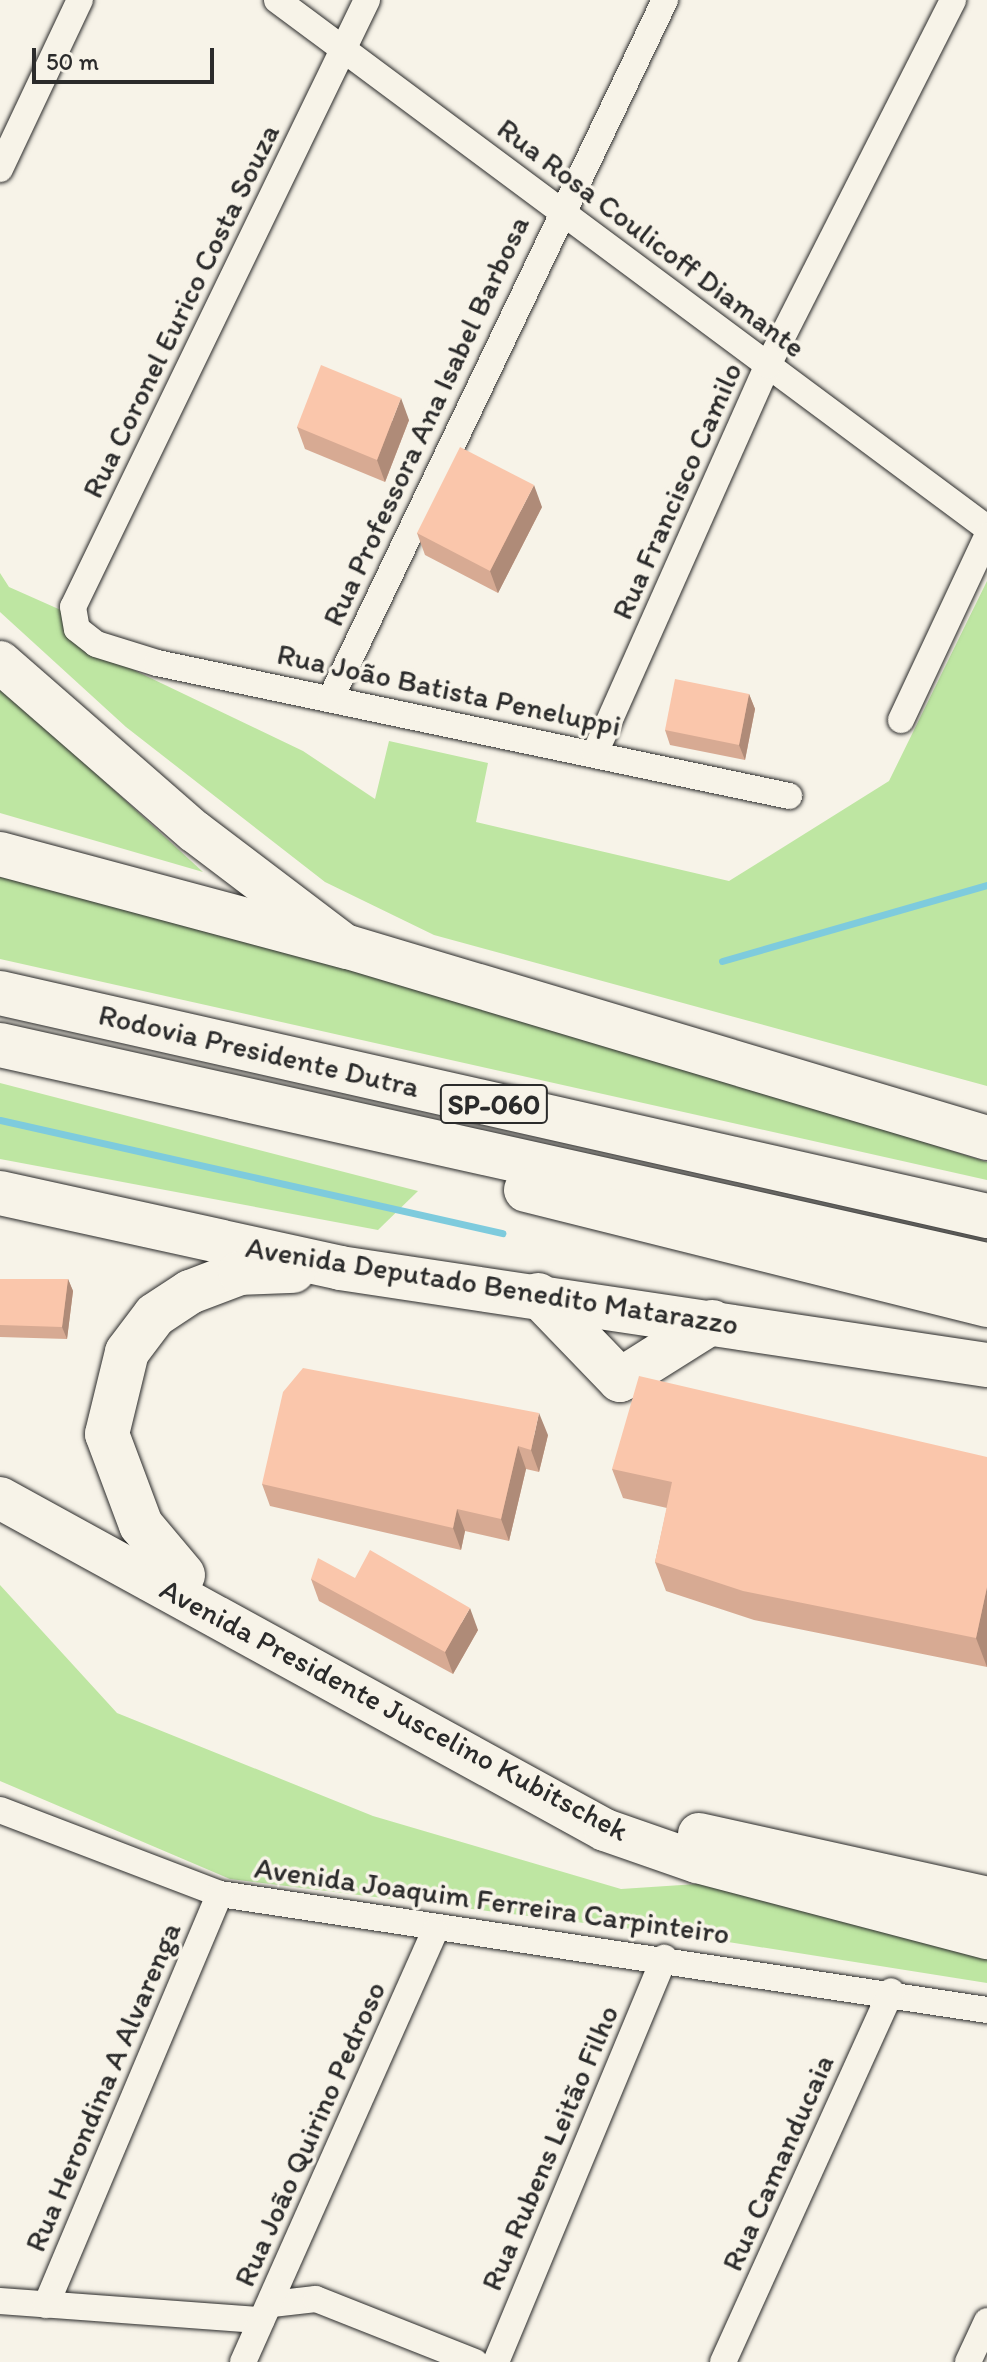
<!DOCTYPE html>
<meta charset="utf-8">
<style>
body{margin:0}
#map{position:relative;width:987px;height:2362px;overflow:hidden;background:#f7f3e8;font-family:Itim,sans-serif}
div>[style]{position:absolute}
.green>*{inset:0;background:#bee6a2}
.stream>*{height:7px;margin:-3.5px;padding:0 3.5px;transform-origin:3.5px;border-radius:3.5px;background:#7ecbdd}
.roads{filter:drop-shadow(0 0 2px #2b2b2b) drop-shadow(0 0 2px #2b2b2b)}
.street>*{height:26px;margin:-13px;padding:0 13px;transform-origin:13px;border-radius:13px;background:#f7f3e8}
.primary>*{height:42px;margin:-21px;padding:0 21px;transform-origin:21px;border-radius:21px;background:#f7f3e8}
.highway>*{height:44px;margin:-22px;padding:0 22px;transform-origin:22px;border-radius:22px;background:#f7f3e8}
.wall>*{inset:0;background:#d7aa93}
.shaded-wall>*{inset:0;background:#af8b78}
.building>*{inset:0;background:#fac6ab}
span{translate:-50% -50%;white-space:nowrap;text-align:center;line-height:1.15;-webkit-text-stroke:7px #f7f3e8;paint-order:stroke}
.shield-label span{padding:2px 6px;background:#f7f3e8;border:2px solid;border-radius:6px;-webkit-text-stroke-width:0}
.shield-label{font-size:28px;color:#2b2b2b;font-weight:700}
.street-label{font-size:30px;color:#2b2b2b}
.scale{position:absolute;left:32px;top:48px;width:182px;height:36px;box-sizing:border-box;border:4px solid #2b2b2b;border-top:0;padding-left:10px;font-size:24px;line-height:28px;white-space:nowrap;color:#2b2b2b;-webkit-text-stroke:6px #f7f3e8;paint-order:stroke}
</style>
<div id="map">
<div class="green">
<i style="clip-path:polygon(0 573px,9px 587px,63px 611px,71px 640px,303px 751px,375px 799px,389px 741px,488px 763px,476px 822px,729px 881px,889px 781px,987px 581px,987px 1086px,434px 935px,325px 882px,126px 727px,0 612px)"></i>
<i style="clip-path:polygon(0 685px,203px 872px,0 813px)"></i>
<i style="clip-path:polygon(0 877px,257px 930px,987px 1162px,987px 1180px,0 959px)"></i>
<i style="clip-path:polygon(0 1083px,418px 1191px,378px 1230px,0 1159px)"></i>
<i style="clip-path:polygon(0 1585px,117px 1713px,373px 1816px,621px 1889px,712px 1883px,987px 1957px,987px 1983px,697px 1937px,230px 1879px,0 1781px)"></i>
</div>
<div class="stream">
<i style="left:722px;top:961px;width:276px;rotate:-16deg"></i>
<i style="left:0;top:1120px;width:515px;rotate:12.69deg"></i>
</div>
<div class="roads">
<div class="street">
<i style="left:277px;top:0;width:885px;rotate:36.64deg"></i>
<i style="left:367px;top:0;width:674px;rotate:115.84deg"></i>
<i style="left:73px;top:607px;width:22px;rotate:80deg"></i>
<i style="left:77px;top:629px;width:24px;rotate:38deg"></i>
<i style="left:96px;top:644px;width:64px;rotate:17.3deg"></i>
<i style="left:157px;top:663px;width:646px;rotate:11.88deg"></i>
<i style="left:0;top:169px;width:187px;rotate:-64.7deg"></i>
<i style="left:331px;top:698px;width:774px;rotate:-64.43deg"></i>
<i style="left:901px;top:720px;width:203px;rotate:-64.9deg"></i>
<i style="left:595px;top:753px;width:425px;rotate:-66deg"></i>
<i style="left:768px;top:365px;width:409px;rotate:-63.1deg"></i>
<i style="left:0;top:1810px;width:235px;rotate:20.9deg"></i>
<i style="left:220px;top:1894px;width:776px;rotate:8.6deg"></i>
<i style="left:0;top:2301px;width:262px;rotate:4.2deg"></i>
<i style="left:272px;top:2304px;width:44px;rotate:-6.5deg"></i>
<i style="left:316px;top:2299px;width:171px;rotate:21.6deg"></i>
<i style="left:46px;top:2305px;width:446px;rotate:-67.1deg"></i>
<i style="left:243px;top:2362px;width:471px;rotate:-66deg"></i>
<i style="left:496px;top:2362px;width:438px;rotate:-67.4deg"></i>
<i style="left:723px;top:2362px;width:407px;rotate:-65.6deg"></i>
<i style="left:968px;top:2362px;width:45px;rotate:-65.1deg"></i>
</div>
<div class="primary">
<i style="left:0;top:662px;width:257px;rotate:41.1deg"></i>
<i style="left:194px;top:831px;width:192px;rotate:37.2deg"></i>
<i style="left:0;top:1498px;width:690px;rotate:28.76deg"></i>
<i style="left:605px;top:1830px;width:97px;rotate:19.2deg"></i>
<i style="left:697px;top:1862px;width:300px;rotate:14.7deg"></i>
<i style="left:699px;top:1834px;width:295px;rotate:12.5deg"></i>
</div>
<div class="highway">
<i style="left:0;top:854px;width:360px;rotate:15deg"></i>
<i style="left:348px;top:947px;width:667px;rotate:16.64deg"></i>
<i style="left:0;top:993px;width:1012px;rotate:12.73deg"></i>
<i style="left:0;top:1045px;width:1011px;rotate:12.57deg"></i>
<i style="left:526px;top:1190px;width:475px;rotate:14deg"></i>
<i style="left:0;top:1193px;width:348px;rotate:12.4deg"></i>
<i style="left:340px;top:1268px;width:654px;rotate:8.53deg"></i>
<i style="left:538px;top:1295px;width:118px;rotate:46deg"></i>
<i style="left:620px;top:1380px;width:109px;rotate:-32.2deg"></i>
<i style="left:183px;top:1575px;width:65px;rotate:-130deg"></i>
<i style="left:141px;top:1525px;width:97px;rotate:-110.5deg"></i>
<i style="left:107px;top:1434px;width:84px;rotate:-76.3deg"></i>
<i style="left:127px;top:1352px;width:46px;rotate:-52.9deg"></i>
<i style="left:155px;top:1315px;width:42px;rotate:-33.3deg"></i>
<i style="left:190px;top:1292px;width:53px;rotate:-20.8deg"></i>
<i style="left:240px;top:1273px;width:53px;rotate:-2.2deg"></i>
</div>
</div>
<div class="wall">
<i style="clip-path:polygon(409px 420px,385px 482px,305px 449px,297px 427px)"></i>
<i style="clip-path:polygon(542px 507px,498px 593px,425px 555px,417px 533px)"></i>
<i style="clip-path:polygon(749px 694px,755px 709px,745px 760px,670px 745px,665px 730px)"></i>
<i style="clip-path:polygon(0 1279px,68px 1279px,73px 1291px,67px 1339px,0 1337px)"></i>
<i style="clip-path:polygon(548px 1435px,539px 1472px,526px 1469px,509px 1541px,465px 1531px,461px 1550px,270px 1506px,262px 1484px)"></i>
<i style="clip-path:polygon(987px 1457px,987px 1667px,754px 1620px,666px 1591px,655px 1562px,667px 1508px,623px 1498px,612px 1469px)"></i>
<i style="clip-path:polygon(355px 1578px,478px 1630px,453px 1674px,319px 1601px,311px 1579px)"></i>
</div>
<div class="shaded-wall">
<i style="clip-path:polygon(401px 398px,409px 420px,385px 482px,377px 460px)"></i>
<i style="clip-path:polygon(534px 485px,542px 507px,498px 593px,490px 571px)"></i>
<i style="clip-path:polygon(749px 694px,755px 709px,745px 760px,739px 745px)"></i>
<i style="clip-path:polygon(68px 1279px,73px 1291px,67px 1339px,62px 1327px)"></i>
<i style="clip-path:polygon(539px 1413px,548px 1435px,539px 1472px,531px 1450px)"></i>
<i style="clip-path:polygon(518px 1446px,526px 1469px,509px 1541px,501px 1519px)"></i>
<i style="clip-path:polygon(457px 1509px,465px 1531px,461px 1550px,453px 1528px)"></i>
<i style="clip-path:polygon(987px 1587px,987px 1667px,976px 1638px)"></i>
<i style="clip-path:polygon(470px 1608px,478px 1630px,453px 1674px,445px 1652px)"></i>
</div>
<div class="building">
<i style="clip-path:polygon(321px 365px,401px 398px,377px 460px,297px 427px)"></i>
<i style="clip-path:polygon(460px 447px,534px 485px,490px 571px,417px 533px)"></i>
<i style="clip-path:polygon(675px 679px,749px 694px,739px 745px,665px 730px)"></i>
<i style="clip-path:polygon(0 1279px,68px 1279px,62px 1327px,0 1325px)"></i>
<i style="clip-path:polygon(303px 1368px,539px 1413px,531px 1450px,518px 1446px,501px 1519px,457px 1509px,453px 1528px,262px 1484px,283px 1392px)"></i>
<i style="clip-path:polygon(639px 1376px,987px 1457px,987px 1587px,976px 1638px,743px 1591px,655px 1562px,672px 1482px,612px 1469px)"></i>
<i style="clip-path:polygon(370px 1550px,470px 1608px,445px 1652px,311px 1579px,318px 1558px,355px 1578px)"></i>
</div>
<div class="shield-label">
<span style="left:494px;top:1104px">SP-060</span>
</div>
<div class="street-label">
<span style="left:651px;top:238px;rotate:37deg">Rua Rosa Coulicoff Diamante</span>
<span style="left:181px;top:311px;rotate:-64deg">Rua Coronel Eurico Costa Souza</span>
<span style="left:426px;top:421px;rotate:-65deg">Rua Professora Ana Isabel Barbosa</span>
<span style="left:677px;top:491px;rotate:-66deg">Rua Francisco Camilo</span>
<span style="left:449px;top:690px;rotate:12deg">Rua João Batista Peneluppi</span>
<span style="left:259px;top:1051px;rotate:13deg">Rodovia Presidente Dutra</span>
<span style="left:492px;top:1286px;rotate:9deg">Avenida Deputado Benedito Matarazzo</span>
<span style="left:394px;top:1710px;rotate:28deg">Avenida Presidente Juscelino Kubitschek</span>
<span style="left:492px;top:1901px;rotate:8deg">Avenida Joaquim Ferreira Carpinteiro</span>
<span style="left:103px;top:2087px;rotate:-67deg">Rua Herondina A Alvarenga</span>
<span style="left:310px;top:2134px;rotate:-66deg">Rua João Quirino Pedroso</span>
<span style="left:550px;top:2148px;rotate:-67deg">Rua Rubens Leitão Filho</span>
<span style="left:778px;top:2163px;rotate:-66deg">Rua Camanducaia</span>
</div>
<div class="scale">50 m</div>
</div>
